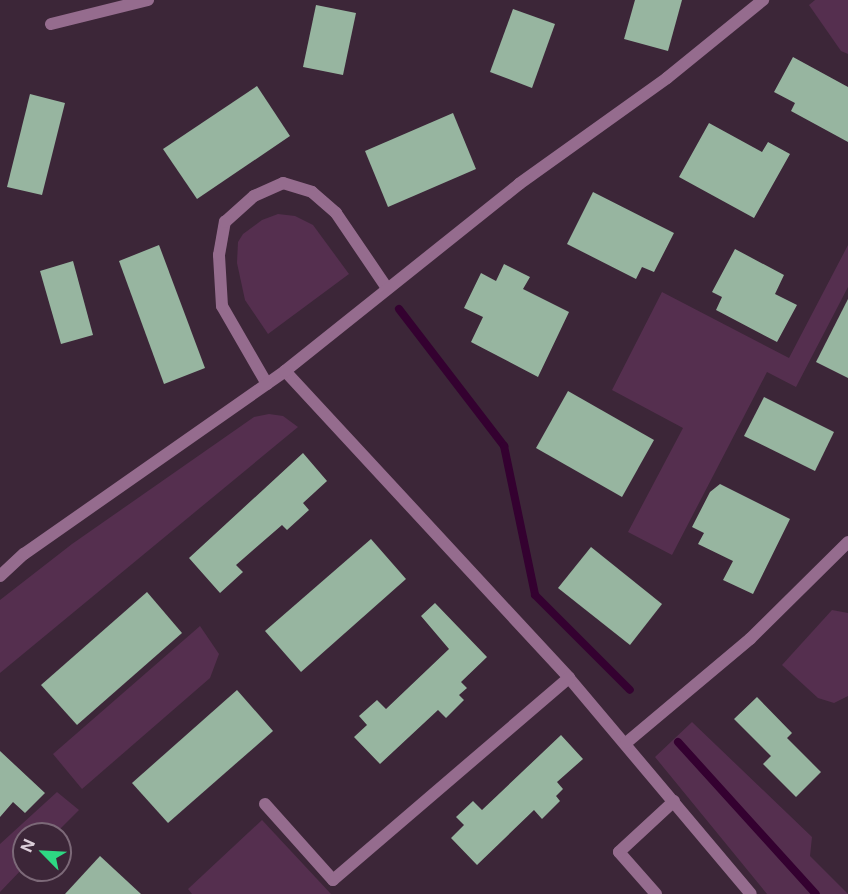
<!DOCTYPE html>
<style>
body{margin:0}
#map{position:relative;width:848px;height:894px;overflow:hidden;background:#3c2638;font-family:Inter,sans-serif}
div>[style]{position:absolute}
.green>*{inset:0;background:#552f4f}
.stream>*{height:8px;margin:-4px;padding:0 4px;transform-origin:4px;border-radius:4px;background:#340130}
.building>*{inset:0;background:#97b5a0}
.minor>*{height:12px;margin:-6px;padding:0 6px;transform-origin:6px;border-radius:6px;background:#956c8e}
span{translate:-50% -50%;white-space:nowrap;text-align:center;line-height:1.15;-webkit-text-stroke:6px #3c2638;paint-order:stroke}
.north{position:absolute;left:12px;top:822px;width:60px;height:60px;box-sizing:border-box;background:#3c2638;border:2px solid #7c6978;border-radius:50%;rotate:294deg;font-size:16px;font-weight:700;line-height:24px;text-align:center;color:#dcced9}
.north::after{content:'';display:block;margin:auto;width:21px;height:27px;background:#2ed883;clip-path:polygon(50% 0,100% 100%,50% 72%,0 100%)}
</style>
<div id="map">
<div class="green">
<i style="clip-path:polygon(815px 0,848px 0,848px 54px,841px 51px,809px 5px)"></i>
<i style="clip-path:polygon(278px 214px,295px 216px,313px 225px,349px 274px,268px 334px,245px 300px,237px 263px,238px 242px,243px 234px,262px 220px)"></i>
<i style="clip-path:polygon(848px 245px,848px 287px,796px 387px,767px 372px,672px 555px,628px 532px,683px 428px,612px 390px,662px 292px,789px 358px)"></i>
<i style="clip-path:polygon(269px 414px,283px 416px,298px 427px,0 673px,0 600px,72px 544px,254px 417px)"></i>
<i style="clip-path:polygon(832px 610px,848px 613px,848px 696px,834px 703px,818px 698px,782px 665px)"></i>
<i style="clip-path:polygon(200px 626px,219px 654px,210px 678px,82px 789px,53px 754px)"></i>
<i style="clip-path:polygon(692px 722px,812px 837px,810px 856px,848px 894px,767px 894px,655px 757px)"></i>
<i style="clip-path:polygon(57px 792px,79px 810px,55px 834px,24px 834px,24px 867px,0 892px,0 844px)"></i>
<i style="clip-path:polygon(262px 820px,331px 894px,192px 894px,188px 889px)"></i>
</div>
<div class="stream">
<i style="left:399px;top:309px;width:173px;rotate:52.5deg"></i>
<i style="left:504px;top:446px;width:152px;rotate:78.2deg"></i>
<i style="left:535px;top:595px;width:134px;rotate:45deg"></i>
<i style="left:678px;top:742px;width:205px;rotate:47.8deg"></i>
</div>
<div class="building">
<i style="clip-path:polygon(635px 0,682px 0,668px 51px,624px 39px)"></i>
<i style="clip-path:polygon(316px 5px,356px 13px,343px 75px,303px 67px)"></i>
<i style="clip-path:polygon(513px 9px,555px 24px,532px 88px,490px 72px)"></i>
<i style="clip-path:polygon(793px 57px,848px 87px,848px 142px,791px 111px,795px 103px,774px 92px)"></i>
<i style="clip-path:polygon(257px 86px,290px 136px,197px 199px,163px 149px)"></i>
<i style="clip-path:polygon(30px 94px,65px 103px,42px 195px,7px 187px)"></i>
<i style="clip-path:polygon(453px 113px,476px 169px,388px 207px,365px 151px)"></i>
<i style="clip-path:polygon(709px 123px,762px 152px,768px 142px,790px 154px,754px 218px,679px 177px)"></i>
<i style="clip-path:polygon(593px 192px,674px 233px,654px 272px,642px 267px,636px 279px,567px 244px)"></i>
<i style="clip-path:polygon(159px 245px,205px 368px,164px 384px,119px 261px)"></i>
<i style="clip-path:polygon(735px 249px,784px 275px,775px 294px,797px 305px,777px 342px,716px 310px,722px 297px,712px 292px)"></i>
<i style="clip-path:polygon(73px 261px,93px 335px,61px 344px,40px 271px)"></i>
<i style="clip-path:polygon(504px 264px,530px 277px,523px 289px,569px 312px,538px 377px,471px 342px,483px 317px,464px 308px,481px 273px,496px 281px)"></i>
<i style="clip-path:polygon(848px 299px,848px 378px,816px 362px)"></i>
<i style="clip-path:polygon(568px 391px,654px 440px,622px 497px,536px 448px)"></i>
<i style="clip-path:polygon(764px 397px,834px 432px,815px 471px,744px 436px)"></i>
<i style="clip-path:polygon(303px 453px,327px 481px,303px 503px,309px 510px,287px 530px,282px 525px,236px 565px,243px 572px,220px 593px,189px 558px)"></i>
<i style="clip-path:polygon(720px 484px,790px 519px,753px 594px,723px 580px,733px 561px,698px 544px,704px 533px,692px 527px,710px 492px)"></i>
<i style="clip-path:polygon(371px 539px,406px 579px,301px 672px,265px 631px)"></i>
<i style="clip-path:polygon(591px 547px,662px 604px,630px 645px,558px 588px)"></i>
<i style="clip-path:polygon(147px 592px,182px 633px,77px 725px,41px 685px)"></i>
<i style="clip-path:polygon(435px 603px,487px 657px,461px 682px,467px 688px,459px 695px,464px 700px,446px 718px,438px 710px,380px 764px,354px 737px,367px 725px,359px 716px,377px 700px,386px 709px,449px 649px,421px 616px)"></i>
<i style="clip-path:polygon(237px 690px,273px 731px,168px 823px,132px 783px)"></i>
<i style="clip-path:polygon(757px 697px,792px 733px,787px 738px,821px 772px,796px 797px,763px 764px,771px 756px,734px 719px)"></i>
<i style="clip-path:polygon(561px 735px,583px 759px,557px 782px,563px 789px,556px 796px,560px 801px,542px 819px,534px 810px,477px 865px,451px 838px,464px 825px,456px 817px,473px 801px,482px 810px)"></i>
<i style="clip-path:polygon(0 751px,45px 793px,25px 813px,13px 802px,0 817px)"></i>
<i style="clip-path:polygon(100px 856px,141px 894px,65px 894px)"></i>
</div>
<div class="minor">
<i style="left:51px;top:24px;width:100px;rotate:-13.9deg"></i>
<i style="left:285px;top:371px;width:418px;rotate:47.2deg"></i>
<i style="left:569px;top:678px;width:282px;rotate:49.9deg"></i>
<i style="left:267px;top:384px;width:90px;rotate:-120deg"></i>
<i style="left:222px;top:306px;width:51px;rotate:-93.4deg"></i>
<i style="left:219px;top:255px;width:34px;rotate:-80deg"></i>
<i style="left:225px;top:222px;width:39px;rotate:-42deg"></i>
<i style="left:254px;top:196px;width:32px;rotate:-24deg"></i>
<i style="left:283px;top:183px;width:30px;rotate:17deg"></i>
<i style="left:312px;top:192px;width:32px;rotate:41deg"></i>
<i style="left:336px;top:213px;width:91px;rotate:55.8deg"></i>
<i style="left:0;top:576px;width:33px;rotate:-43deg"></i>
<i style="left:24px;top:554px;width:319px;rotate:-35deg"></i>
<i style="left:285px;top:371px;width:300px;rotate:-38.6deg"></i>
<i style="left:519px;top:184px;width:182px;rotate:-35.6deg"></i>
<i style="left:667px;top:78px;width:124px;rotate:-39.1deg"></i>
<i style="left:626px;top:743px;width:162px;rotate:-40deg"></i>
<i style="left:750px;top:639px;width:138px;rotate:-44.7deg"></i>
<i style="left:265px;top:804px;width:102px;rotate:48.2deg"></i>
<i style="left:333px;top:880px;width:311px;rotate:-40.6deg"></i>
<i style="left:656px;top:894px;width:56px;rotate:-131.4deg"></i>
<i style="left:619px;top:852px;width:75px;rotate:-42.8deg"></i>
</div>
<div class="north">N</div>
</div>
